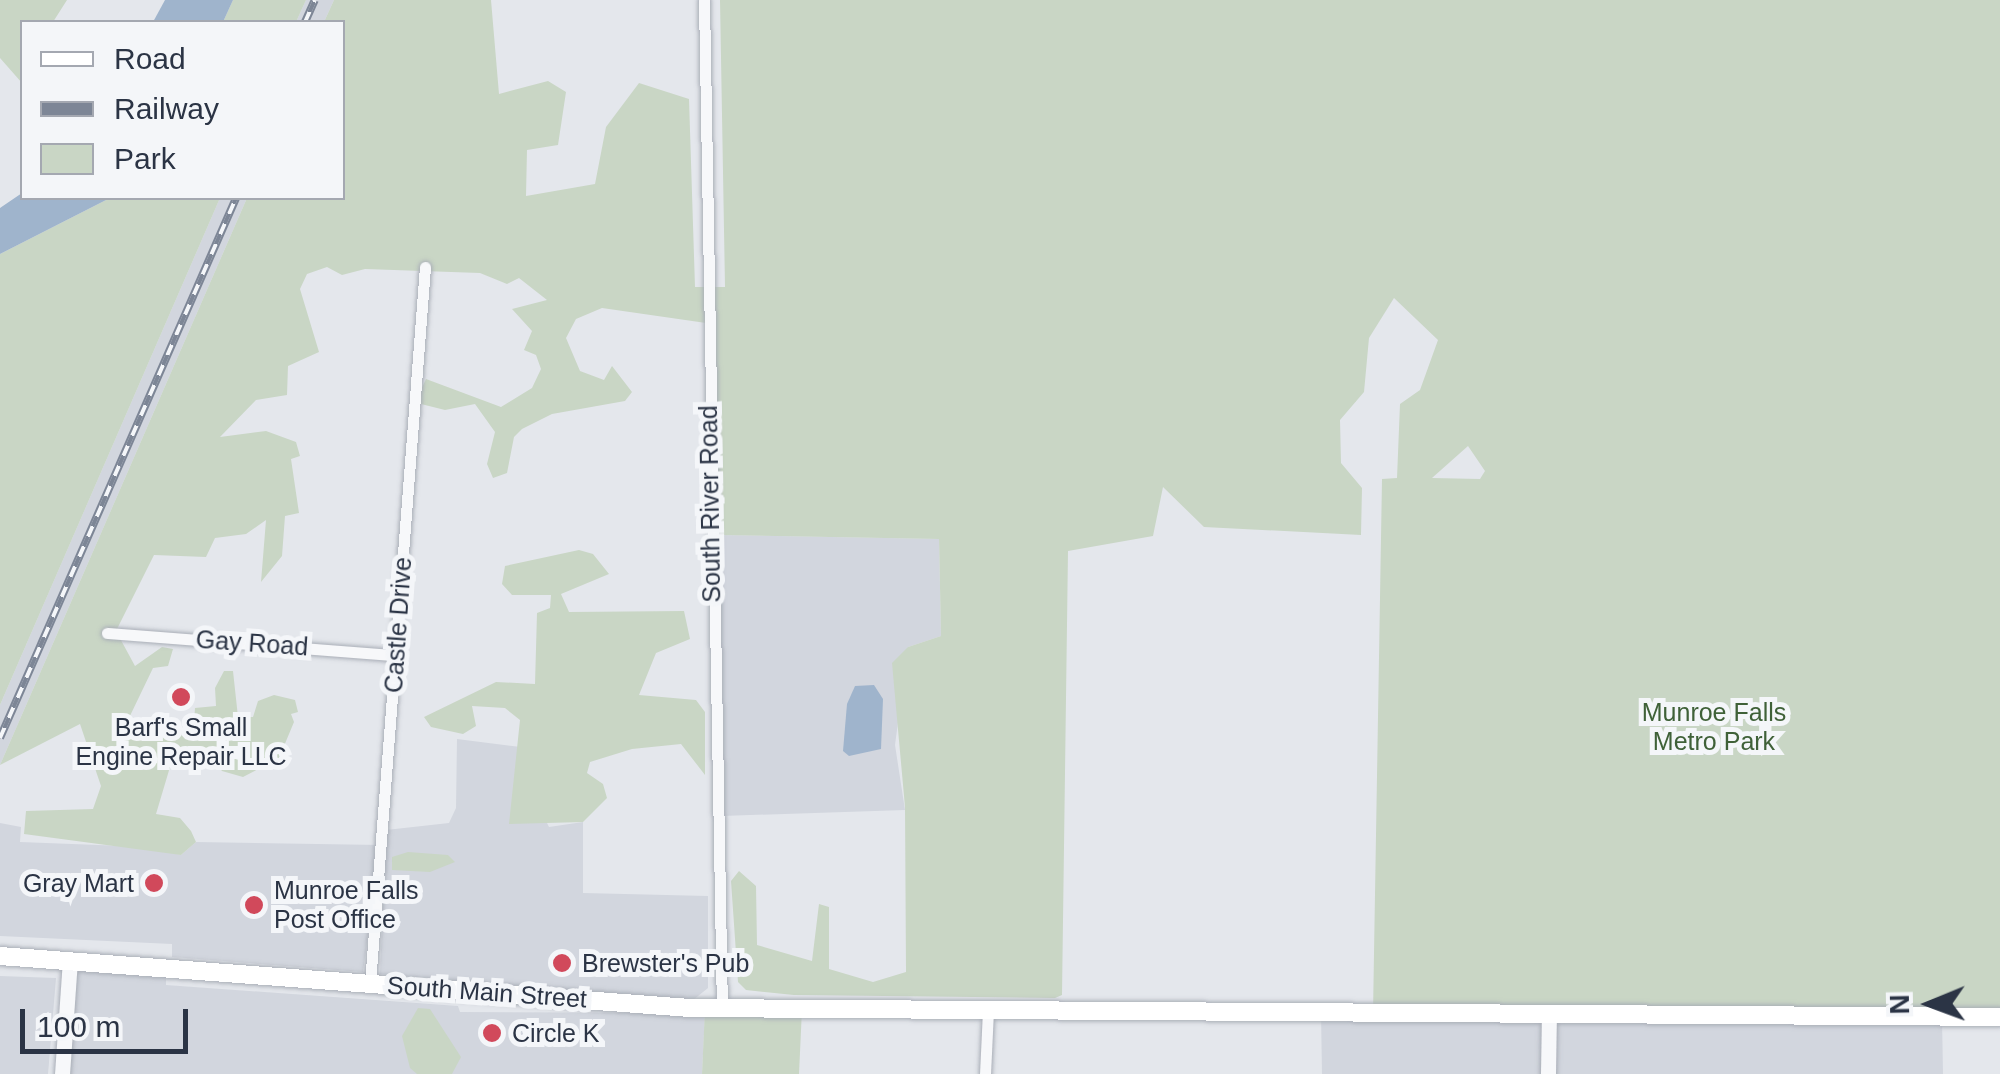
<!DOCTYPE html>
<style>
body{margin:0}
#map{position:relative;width:2000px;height:1074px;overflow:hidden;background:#e4e7ec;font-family:Arial,sans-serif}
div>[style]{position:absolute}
.built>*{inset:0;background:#d2d6de}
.green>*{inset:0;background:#c9d6c5}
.water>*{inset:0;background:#9fb4cc}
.roads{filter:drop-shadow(0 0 2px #a9aeb7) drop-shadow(0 0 2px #a9aeb7)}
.minor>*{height:11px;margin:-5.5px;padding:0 5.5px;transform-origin:5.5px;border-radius:5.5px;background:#f7f8fa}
.tertiary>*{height:15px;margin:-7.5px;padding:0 7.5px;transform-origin:7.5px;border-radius:7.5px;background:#f7f8fa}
.primary>*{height:18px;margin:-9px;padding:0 9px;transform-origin:9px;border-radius:9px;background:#fff}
.rail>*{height:8px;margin-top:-4px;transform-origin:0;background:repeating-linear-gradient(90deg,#f4f6f9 0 11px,#7d8696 0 22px);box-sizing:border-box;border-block:2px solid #7d8696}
.dots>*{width:28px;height:28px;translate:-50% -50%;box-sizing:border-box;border:5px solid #f4f6f9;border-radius:50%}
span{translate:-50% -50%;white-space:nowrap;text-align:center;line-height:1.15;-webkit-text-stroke:10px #f4f6f9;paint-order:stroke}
.street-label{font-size:25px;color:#2b3445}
.park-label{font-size:25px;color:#3f6138}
.poi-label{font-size:25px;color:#2b3445}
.right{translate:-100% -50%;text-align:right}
.left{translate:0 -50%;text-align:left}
.legend{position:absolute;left:20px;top:20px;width:325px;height:180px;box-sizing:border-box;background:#f4f6f9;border:2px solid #a4a8b1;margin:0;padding:12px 18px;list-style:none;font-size:30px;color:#2b3445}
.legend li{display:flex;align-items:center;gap:20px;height:50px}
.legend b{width:50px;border:2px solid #a4a8b1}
.north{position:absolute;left:1880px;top:954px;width:100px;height:100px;-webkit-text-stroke:8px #f4f6f9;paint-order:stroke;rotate:269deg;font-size:28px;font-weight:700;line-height:40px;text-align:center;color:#2b3445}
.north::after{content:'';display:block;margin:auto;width:35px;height:45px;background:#2b3445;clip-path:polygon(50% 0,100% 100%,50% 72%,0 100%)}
.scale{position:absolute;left:20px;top:1009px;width:168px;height:45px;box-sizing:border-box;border:5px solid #2b3445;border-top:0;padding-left:12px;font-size:30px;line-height:35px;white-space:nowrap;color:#2b3445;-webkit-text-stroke:8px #f4f6f9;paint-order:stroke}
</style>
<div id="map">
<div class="built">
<i style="clip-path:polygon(306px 0,334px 0,324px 22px,296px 22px)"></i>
<i style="clip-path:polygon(220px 198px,247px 198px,0 765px,0 705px)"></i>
<i style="clip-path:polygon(716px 535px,939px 539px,941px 636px,908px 647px,895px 745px,905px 810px,722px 816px)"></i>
<i style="clip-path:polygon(457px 739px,521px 747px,518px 764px,549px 827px,583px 822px,583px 893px,708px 896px,708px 988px,693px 1000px,380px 974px,386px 830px,449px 823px,456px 808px)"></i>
<i style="clip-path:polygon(0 823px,21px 827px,20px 842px,150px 847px,181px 855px,196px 842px,380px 845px,363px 972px,172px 957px,172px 944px,0 936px)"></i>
<i style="clip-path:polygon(70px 961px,166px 968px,166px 985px,458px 1006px,460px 1012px,705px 1013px,702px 1074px,61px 1074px)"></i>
<i style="clip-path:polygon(0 976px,56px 978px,48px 1074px,0 1074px)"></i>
<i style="clip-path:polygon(1321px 1013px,1942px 1017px,1943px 1074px,1322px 1074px)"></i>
</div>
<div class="green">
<i style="clip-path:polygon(0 0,67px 0,53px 22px,22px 22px,22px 83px,0 58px)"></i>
<i style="clip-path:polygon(233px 0,306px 0,296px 22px,223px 22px)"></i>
<i style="clip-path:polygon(evenodd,334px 0,491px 0,499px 94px,548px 81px,566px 92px,558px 145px,527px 150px,526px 196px,595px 184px,606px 127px,639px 83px,689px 99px,695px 287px,725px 287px,720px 0,2000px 0,2000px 1017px,1373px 1013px,1382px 479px,1397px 478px,1400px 404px,1420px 390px,1438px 340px,1394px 298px,1369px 338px,1364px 392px,1340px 420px,1341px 463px,1362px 488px,1361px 535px,1204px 527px,1163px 487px,1153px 536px,1068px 551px,1062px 995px,1055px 998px,794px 995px,746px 990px,738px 982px,731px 881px,739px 871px,756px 886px,757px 945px,812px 961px,819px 904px,829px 907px,829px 969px,873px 982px,906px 972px,905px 807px,892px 663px,908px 647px,941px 636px,939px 539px,716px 535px,713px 324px,602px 308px,576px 319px,566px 338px,580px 371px,604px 380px,612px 366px,632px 392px,625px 401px,552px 414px,522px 429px,514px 437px,507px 473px,493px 478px,487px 464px,495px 432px,475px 404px,445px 410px,421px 404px,418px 396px,426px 379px,501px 407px,532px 388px,541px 369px,536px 355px,524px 350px,532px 331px,512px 309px,547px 300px,519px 278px,507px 284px,480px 273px,365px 269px,342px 275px,327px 267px,307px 274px,300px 289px,319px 352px,288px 366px,287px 395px,256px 400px,220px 437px,266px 431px,296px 442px,300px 456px,291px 459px,299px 513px,285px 516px,282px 556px,261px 582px,266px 520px,246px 534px,215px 538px,206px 557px,154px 555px,116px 631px,135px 666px,162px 647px,173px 649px,168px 666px,153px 668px,128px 720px,137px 733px,193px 736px,195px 708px,216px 706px,215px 688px,224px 671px,233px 671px,238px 717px,253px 717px,258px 701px,274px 695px,295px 700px,298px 712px,291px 714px,294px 722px,279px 758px,243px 777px,222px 771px,214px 761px,170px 767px,156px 814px,180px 818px,191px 831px,196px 842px,181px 855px,24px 834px,26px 811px,93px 809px,101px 786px,80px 724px,0 765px,247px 198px,342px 198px,342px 22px,324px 22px,334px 0,1468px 446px,1485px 471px,1480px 479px,1432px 478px,1468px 446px)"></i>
<i style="clip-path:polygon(110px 198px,220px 198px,0 705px,0 254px)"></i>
<i style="clip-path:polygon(579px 550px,593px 554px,609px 574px,561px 594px,569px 612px,684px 611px,690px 639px,656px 653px,639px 695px,696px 700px,705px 712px,705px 775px,681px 744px,632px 749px,590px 762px,587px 773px,603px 784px,607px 798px,583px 822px,509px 824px,520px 720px,505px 708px,472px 706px,476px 726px,463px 734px,431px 727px,424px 717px,496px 682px,535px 684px,537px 613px,550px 608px,551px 595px,512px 595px,502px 584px,505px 566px)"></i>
<i style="clip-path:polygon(408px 852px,448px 855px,455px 862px,430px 872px,392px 870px,392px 857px)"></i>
<i style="clip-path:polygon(418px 1008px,430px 1009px,461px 1057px,452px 1074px,417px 1074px,410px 1068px,402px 1036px)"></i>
<i style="clip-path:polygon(705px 1008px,802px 1009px,799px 1074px,702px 1074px)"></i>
</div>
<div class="water">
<i style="clip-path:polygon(165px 0,233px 0,223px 22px,153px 22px)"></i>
<i style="clip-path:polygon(22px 193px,22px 198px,110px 198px,0 254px,0 208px)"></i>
<i style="clip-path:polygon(874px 685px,883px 699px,881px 749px,849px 756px,843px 751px,847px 704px,855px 686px)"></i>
</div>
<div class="roads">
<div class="minor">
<i style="left:704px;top:0;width:1009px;rotate:88.98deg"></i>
<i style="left:107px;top:633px;width:290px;rotate:4.4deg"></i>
<i style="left:370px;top:983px;width:718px;rotate:-85.61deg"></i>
<i style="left:985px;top:1074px;width:64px;rotate:-87.3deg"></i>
</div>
<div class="tertiary">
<i style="left:62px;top:1074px;width:113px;rotate:-86deg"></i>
<i style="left:1548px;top:1074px;width:62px;rotate:-89.1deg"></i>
</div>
<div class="primary">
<i style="left:0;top:956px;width:692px;rotate:4.31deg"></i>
<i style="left:690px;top:1008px;width:1310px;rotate:0.39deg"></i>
</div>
</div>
<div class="rail">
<i style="left:305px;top:22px;width:24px;rotate:-66deg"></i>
<i style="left:0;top:738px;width:589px;rotate:-66.39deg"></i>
</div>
<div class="dots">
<i style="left:181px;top:697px;background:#d1495b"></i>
<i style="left:154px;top:883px;background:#d1495b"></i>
<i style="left:254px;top:905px;background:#d1495b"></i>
<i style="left:562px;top:963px;background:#d1495b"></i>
<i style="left:492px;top:1033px;background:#d1495b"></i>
</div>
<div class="street-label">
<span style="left:710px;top:504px;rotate:-91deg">South River Road</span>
<span style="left:398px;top:625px;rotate:-86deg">Castle Drive</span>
<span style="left:252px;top:643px;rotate:4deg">Gay Road</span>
<span style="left:487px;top:992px;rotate:4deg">South Main Street</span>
</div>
<div class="park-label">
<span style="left:1714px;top:727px">Munroe Falls<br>Metro Park</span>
</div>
<div class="poi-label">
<span style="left:181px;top:742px">Barf's Small<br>Engine Repair LLC</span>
<span class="right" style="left:134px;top:883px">Gray Mart</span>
<span class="left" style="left:274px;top:905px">Munroe Falls<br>Post Office</span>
<span class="left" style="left:582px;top:963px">Brewster's Pub</span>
<span class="left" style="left:512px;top:1033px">Circle K</span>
</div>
<ul class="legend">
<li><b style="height:12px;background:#fff"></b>Road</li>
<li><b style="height:12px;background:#7d8696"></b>Railway</li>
<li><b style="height:28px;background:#c9d6c5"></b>Park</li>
</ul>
<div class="north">N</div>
<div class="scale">100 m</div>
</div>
